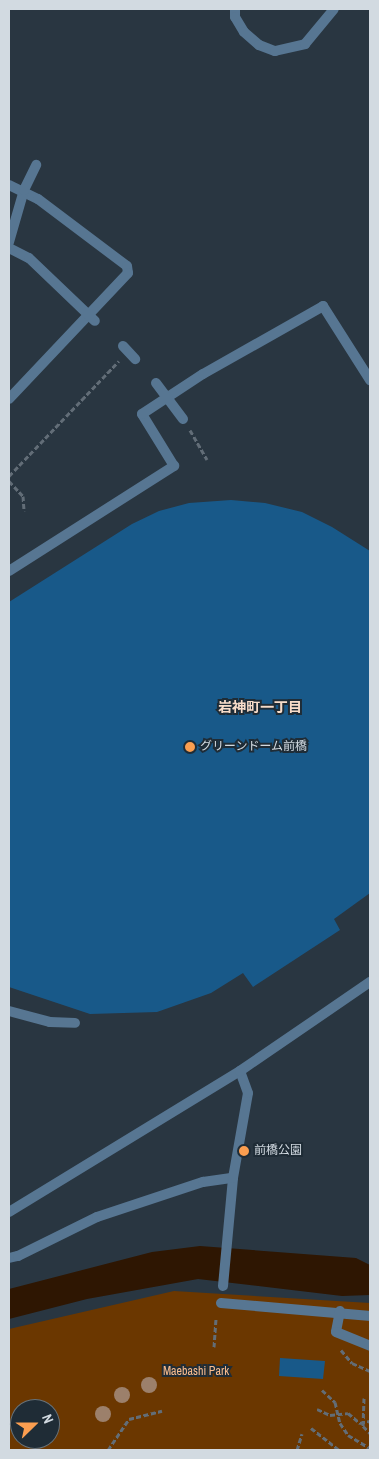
<!DOCTYPE html>
<meta charset="utf-8">
<style>
body{margin:0}
#map{position:relative;width:379px;height:1459px;overflow:hidden;background:#293641;font-family:"Archivo Narrow","Noto Sans JP",sans-serif}
div>[style]{position:absolute}
.green>*{inset:0;background:#6b3700}
.water>*{inset:0;background:#2e1602}
.building>*{inset:0;background:#185989}
.path>*{height:3px;margin-top:-1.5px;transform-origin:0;background:repeating-linear-gradient(90deg,#626d77 0 5px,transparent 0 7.5px)}
.service>*{height:10px;margin:-5px;padding:0 5px;transform-origin:5px;border-radius:5px;background:#577692}
.pedestrian>*{height:10px;margin:-5px;padding:0 5px;transform-origin:5px;border-radius:5px;background:#577692}
.minor>*{height:10px;margin:-5px;padding:0 5px;transform-origin:5px;border-radius:5px;background:#577692}
.tertiary>*{height:10px;margin:-5px;padding:0 5px;transform-origin:5px;border-radius:5px;background:#577692}
.trees>*{width:16px;height:16px;margin:-8px;border-radius:50%;background:#9c806b}
.dots>*{width:14px;height:14px;translate:-50% -50%;box-sizing:border-box;border:2px solid #1f2c36;border-radius:50%}
span{translate:-50% -50%;white-space:nowrap;text-align:center;line-height:1.15;-webkit-text-stroke:4px #1f2c36;paint-order:stroke}
.poi-label{font-size:12px;color:#d2dae1}
.left{translate:0 -50%;text-align:left}
.park-label{font-size:12px;color:#fabd8e}
.neighbourhood-label{font-size:14px;color:#f7dcc9;font-weight:700}
.frame{position:absolute;inset:0;border:10px solid #d2dae1;pointer-events:none}
.north{position:absolute;left:10px;top:1399px;width:50px;height:50px;box-sizing:border-box;background:#1f2c36;border:1px solid #67727a;border-radius:50%;rotate:68deg;font-size:14px;font-weight:700;line-height:20px;text-align:center;color:#d2dae1}
.north::after{content:'';display:block;margin:auto;width:18px;height:22px;background:#fb9e50;clip-path:polygon(50% 0,100% 100%,50% 72%,0 100%)}
</style>
<div id="map">
<div class="green">
<i style="clip-path:polygon(evenodd,174px 1291px,370px 1303px,370px 1450px,9px 1450px,9px 1329px,174px 1291px,20px 1409px,50px 1409px,50px 1439px,20px 1439px,20px 1409px)"></i>
</div>
<div class="water">
<i style="clip-path:polygon(200px 1246px,356px 1258px,370px 1265px,370px 1295px,342px 1296px,198px 1279px,87px 1299px,9px 1319px,9px 1289px,152px 1252px)"></i>
</div>
<div class="building">
<i style="clip-path:polygon(231px 500px,265px 503px,302px 512px,332px 527px,370px 551px,370px 893px,334px 919px,340px 930px,253px 987px,243px 973px,211px 993px,157px 1012px,90px 1014px,9px 987px,9px 602px,132px 524px,159px 511px,189px 503px)"></i>
<i style="clip-path:polygon(280px 1358px,325px 1361px,323px 1379px,279px 1376px)"></i>
</div>
<div class="path">
<i style="left:190px;top:430px;width:34px;rotate:60deg"></i>
<i style="left:9px;top:476px;width:159px;rotate:-46.3deg"></i>
<i style="left:9px;top:481px;width:21px;rotate:47deg"></i>
<i style="left:23px;top:496px;width:15px;rotate:86deg"></i>
<i style="left:214px;top:1347px;width:29px;rotate:-86deg"></i>
<i style="left:341px;top:1350px;width:17px;rotate:50deg"></i>
<i style="left:352px;top:1363px;width:20px;rotate:24deg"></i>
<i style="left:322px;top:1390px;width:18px;rotate:43deg"></i>
<i style="left:335px;top:1402px;width:22px;rotate:77deg"></i>
<i style="left:340px;top:1423px;width:14px;rotate:56deg"></i>
<i style="left:348px;top:1435px;width:26px;rotate:31deg"></i>
<i style="left:364px;top:1398px;width:28px;rotate:92deg"></i>
<i style="left:363px;top:1426px;width:10px;rotate:45deg"></i>
<i style="left:317px;top:1409px;width:14px;rotate:25deg"></i>
<i style="left:330px;top:1415px;width:18px;rotate:-6deg"></i>
<i style="left:348px;top:1413px;width:16px;rotate:40deg"></i>
<i style="left:360px;top:1423px;width:10px;rotate:-11deg"></i>
<i style="left:311px;top:1428px;width:36px;rotate:38deg"></i>
<i style="left:108px;top:1450px;width:37px;rotate:-56deg"></i>
<i style="left:129px;top:1419px;width:34px;rotate:-14deg"></i>
<i style="left:297px;top:1450px;width:17px;rotate:-73deg"></i>
</div>
<div class="service">
<i style="left:9px;top:571px;width:196px;rotate:-32.5deg"></i>
<i style="left:174px;top:466px;width:61px;rotate:-121.6deg"></i>
<i style="left:142px;top:414px;width:73px;rotate:-33.3deg"></i>
<i style="left:203px;top:374px;width:138px;rotate:-29.5deg"></i>
<i style="left:323px;top:306px;width:88px;rotate:57.6deg"></i>
<i style="left:9px;top:1011px;width:42px;rotate:15deg"></i>
<i style="left:50px;top:1022px;width:25px;rotate:2deg"></i>
<i style="left:9px;top:1258px;width:9px;rotate:-13deg"></i>
<i style="left:18px;top:1256px;width:88px;rotate:-26.3deg"></i>
<i style="left:97px;top:1217px;width:112px;rotate:-18.3deg"></i>
<i style="left:203px;top:1182px;width:30px;rotate:-8deg"></i>
<i style="left:223px;top:1286px;width:108px;rotate:-84.7deg"></i>
<i style="left:233px;top:1178px;width:86px;rotate:-80deg"></i>
<i style="left:248px;top:1093px;width:23px;rotate:-110deg"></i>
<i style="left:221px;top:1303px;width:150px;rotate:5deg"></i>
<i style="left:340px;top:1311px;width:21px;rotate:101deg"></i>
<i style="left:336px;top:1332px;width:37px;rotate:22deg"></i>
</div>
<div class="pedestrian">
<i style="left:9px;top:185px;width:32px;rotate:26deg"></i>
<i style="left:38px;top:199px;width:111px;rotate:37deg"></i>
<i style="left:127px;top:266px;width:7px;rotate:82deg"></i>
<i style="left:128px;top:273px;width:173px;rotate:133.4deg"></i>
<i style="left:9px;top:242px;width:54px;rotate:-73.9deg"></i>
<i style="left:24px;top:190px;width:28px;rotate:-64deg"></i>
<i style="left:9px;top:248px;width:22px;rotate:27deg"></i>
<i style="left:29px;top:258px;width:91px;rotate:43.7deg"></i>
<i style="left:123px;top:346px;width:18px;rotate:47deg"></i>
<i style="left:156px;top:383px;width:45px;rotate:53.1deg"></i>
</div>
<div class="minor">
<i style="left:235px;top:9px;width:8px;rotate:90deg"></i>
<i style="left:235px;top:17px;width:17px;rotate:59deg"></i>
<i style="left:244px;top:32px;width:20px;rotate:41deg"></i>
<i style="left:259px;top:45px;width:17px;rotate:21deg"></i>
<i style="left:275px;top:51px;width:31px;rotate:-13deg"></i>
<i style="left:305px;top:44px;width:45px;rotate:-50.4deg"></i>
</div>
<div class="tertiary">
<i style="left:9px;top:1212px;width:271px;rotate:-31.4deg"></i>
<i style="left:240px;top:1071px;width:158px;rotate:-34.4deg"></i>
</div>
<div class="trees">
<i style="left:149px;top:1385px"></i>
<i style="left:122px;top:1395px"></i>
<i style="left:103px;top:1414px"></i>
</div>
<div class="dots">
<i style="left:190px;top:747px;background:#fb9e50"></i>
<i style="left:244px;top:1151px;background:#fb9e50"></i>
</div>
<div class="poi-label">
<span class="left" style="left:200px;top:747px">グリーンドーム前橋</span>
<span class="left" style="left:254px;top:1151px">前橋公園</span>
</div>
<div class="park-label">
<span style="left:196px;top:1372px">Maebashi Park</span>
</div>
<div class="neighbourhood-label">
<span style="left:260px;top:707px">岩神町一丁目</span>
</div>
<div class="frame"></div>
<div class="north">N</div>
</div>
